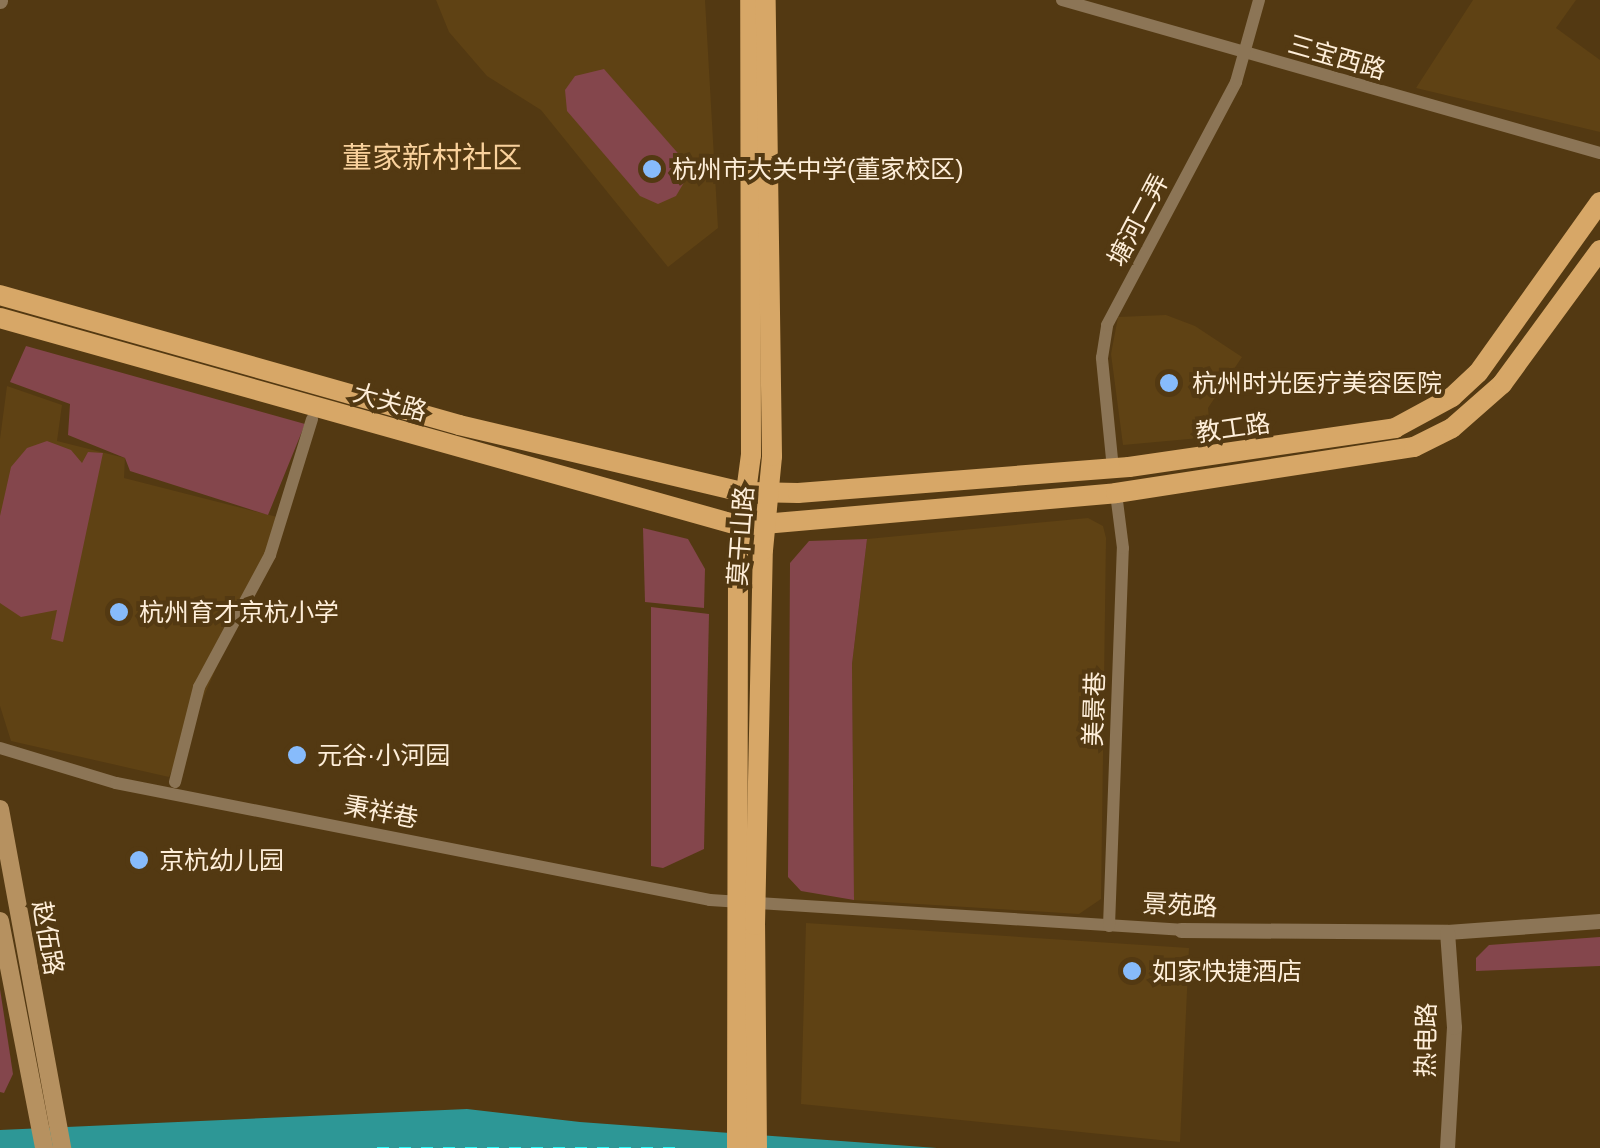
<!DOCTYPE html>
<meta charset="utf-8">
<style>
body{margin:0}
#map{position:relative;width:1600px;height:1148px;overflow:hidden;background:#533912;font-family:Helvetica,"Noto Sans SC",sans-serif}
div>[style]{position:absolute}
.built>*{inset:0;background:#5f4214}
.green>*{inset:0;background:#84464c}
.water>*{inset:0;background:#2d9796}
.ferry>*{height:2.5px;margin-top:-1.25px;transform-origin:0;background:repeating-linear-gradient(90deg,#2af8f7 0 12px,transparent 0 22px)}
.minor>*{height:12px;margin:-6px;padding:0 6px;transform-origin:6px;border-radius:6px;background:#8c7556}
.tertiary>*{height:15px;margin:-7.5px;padding:0 7.5px;transform-origin:7.5px;border-radius:7.5px;background:#8c7556}
.secondary>*{height:18px;margin:-9px;padding:0 9px;transform-origin:9px;border-radius:9px;background:#b69160}
.primary>*{height:20px;margin:-10px;padding:0 10px;transform-origin:10px;border-radius:10px;background:#d7a767}
.dots>*{width:28px;height:28px;translate:-50% -50%;box-sizing:border-box;border:5px solid #533912;border-radius:50%}
span{translate:-50% -50%;white-space:nowrap;text-align:center;line-height:1.15;-webkit-text-stroke:8px #533912;paint-order:stroke}
.street-label{font-size:25px;color:#feeed9}
.poi-label{font-size:25px;color:#feeed9}
.left{translate:0 -50%;text-align:left}
.quarter-label{font-size:30px;color:#f9d19c}
</style>
<div id="map">
<div class="built">
<i style="clip-path:polygon(436px 0,705px 0,718px 228px,668px 267px,541px 110px,487px 76px,449px 32px)"></i>
<i style="clip-path:polygon(1473px 0,1576px 0,1556px 28px,1600px 60px,1600px 132px,1416px 88px)"></i>
<i style="clip-path:polygon(1166px 315px,1195px 326px,1242px 357px,1208px 408px,1211px 437px,1123px 445px,1111px 354px,1118px 317px)"></i>
<i style="clip-path:polygon(7px 386px,62px 405px,57px 441px,125px 458px,124px 478px,281px 518px,169px 777px,11px 741px,0 706px,0 439px)"></i>
<i style="clip-path:polygon(1088px 518px,1103px 526px,1106px 538px,1101px 899px,1079px 914px,854px 900px,852px 664px,867px 539px)"></i>
<i style="clip-path:polygon(806px 923px,1189px 948px,1180px 1142px,801px 1104px)"></i>
</div>
<div class="green">
<i style="clip-path:polygon(604px 69px,683px 159px,686px 179px,676px 196px,658px 204px,640px 196px,567px 111px,565px 90px,575px 76px)"></i>
<i style="clip-path:polygon(26px 346px,305px 424px,268px 515px,130px 471px,125px 458px,68px 435px,70px 404px,10px 382px)"></i>
<i style="clip-path:polygon(47px 441px,71px 450px,82px 463px,88px 452px,103px 453px,63px 642px,51px 639px,57px 610px,21px 617px,0 603px,0 516px,11px 467px,27px 448px)"></i>
<i style="clip-path:polygon(643px 528px,688px 539px,705px 569px,704px 608px,645px 602px)"></i>
<i style="clip-path:polygon(867px 539px,852px 664px,854px 900px,801px 891px,788px 877px,790px 563px,809px 541px)"></i>
<i style="clip-path:polygon(651px 607px,709px 614px,704px 849px,663px 868px,651px 866px)"></i>
<i style="clip-path:polygon(1600px 937px,1600px 966px,1476px 971px,1476px 958px,1489px 945px)"></i>
<i style="clip-path:polygon(0 989px,13px 1074px,4px 1093px,0 1092px)"></i>
</div>
<div class="water">
<i style="clip-path:polygon(467px 1109px,580px 1122px,937px 1148px,0 1148px,0 1130px)"></i>
</div>
<div class="ferry">
<i style="left:377px;top:1148px;width:306px"></i>
</div>
<div class="minor">
<i style="left:1062px;top:0;width:559px;rotate:15.88deg"></i>
<i style="left:1113px;top:469px;width:112px;rotate:-95.7deg"></i>
<i style="left:1102px;top:358px;width:33px;rotate:-81deg"></i>
<i style="left:1107px;top:325px;width:275px;rotate:-62deg"></i>
<i style="left:1236px;top:82px;width:85px;rotate:-74.3deg"></i>
<i style="left:0;top:748px;width:121px;rotate:16.8deg"></i>
<i style="left:116px;top:783px;width:605px;rotate:11.14deg"></i>
<i style="left:710px;top:900px;width:472px;rotate:3.6deg"></i>
<i style="left:175px;top:782px;width:98px;rotate:-75.8deg"></i>
<i style="left:199px;top:687px;width:150px;rotate:-61.7deg"></i>
<i style="left:270px;top:555px;width:142px;rotate:-72.8deg"></i>
<i style="left:1109px;top:926px;width:378px;rotate:-87.9deg"></i>
<i style="left:1123px;top:548px;width:55px;rotate:-97.3deg"></i>
</div>
<div class="tertiary">
<i style="left:0;top:1px;width:1px;rotate:-90deg"></i>
<i style="left:1181px;top:930px;width:266px;rotate:0.4deg"></i>
<i style="left:1447px;top:932px;width:153px;rotate:-4.1deg"></i>
<i style="left:1447px;top:1148px;width:121px;rotate:-86.7deg"></i>
<i style="left:1454px;top:1027px;width:95px;rotate:-94.2deg"></i>
</div>
<div class="secondary">
<i style="left:0;top:809px;width:345px;rotate:79.6deg"></i>
<i style="left:0;top:921px;width:231px;rotate:79deg"></i>
</div>
<div class="primary">
<i style="left:0;top:295px;width:477px;rotate:15.8deg"></i>
<i style="left:459px;top:425px;width:292px;rotate:13.3deg"></i>
<i style="left:743px;top:492px;width:55px;rotate:1deg"></i>
<i style="left:798px;top:493px;width:332px;rotate:-4.5deg"></i>
<i style="left:1129px;top:467px;width:269px;rotate:-8.3deg"></i>
<i style="left:1395px;top:428px;width:65px;rotate:-28.5deg"></i>
<i style="left:1452px;top:397px;width:35px;rotate:-43deg"></i>
<i style="left:1478px;top:373px;width:210px;rotate:-54.5deg"></i>
<i style="left:0;top:318px;width:770px;rotate:15.68deg"></i>
<i style="left:741px;top:526px;width:376px;rotate:-5deg"></i>
<i style="left:1116px;top:493px;width:302px;rotate:-8.8deg"></i>
<i style="left:1414px;top:447px;width:42px;rotate:-26.6deg"></i>
<i style="left:1452px;top:428px;width:67px;rotate:-41.3deg"></i>
<i style="left:1502px;top:384px;width:166px;rotate:-53.8deg"></i>
<i style="left:737px;top:1148px;width:596px;rotate:-89.9deg"></i>
<i style="left:738px;top:552px;width:98px;rotate:-82.4deg"></i>
<i style="left:751px;top:455px;width:455px;rotate:-90.1deg"></i>
<i style="left:757px;top:1148px;width:223px;rotate:-90.5deg"></i>
<i style="left:755px;top:925px;width:375px;rotate:-88.8deg"></i>
<i style="left:763px;top:550px;width:94px;rotate:-84.5deg"></i>
<i style="left:772px;top:456px;width:456px;rotate:-90.8deg"></i>
</div>
<div class="dots">
<i style="left:652px;top:169px;background:#87bbfb"></i>
<i style="left:1169px;top:383px;background:#87bbfb"></i>
<i style="left:119px;top:612px;background:#87bbfb"></i>
<i style="left:297px;top:755px;background:#87bbfb"></i>
<i style="left:139px;top:860px;background:#87bbfb"></i>
<i style="left:1132px;top:971px;background:#87bbfb"></i>
</div>
<div class="street-label">
<span style="left:1337px;top:57px;rotate:16deg">三宝西路</span>
<span style="left:1138px;top:220px;rotate:-62deg">塘河二弄</span>
<span style="left:390px;top:402px;rotate:16deg">大关路</span>
<span style="left:1233px;top:428px;rotate:-8deg">教工路</span>
<span style="left:741px;top:536px;rotate:-86deg">莫干山路</span>
<span style="left:1094px;top:709px;rotate:-88deg">美景巷</span>
<span style="left:381px;top:812px;rotate:11deg">秉祥巷</span>
<span style="left:1180px;top:905px;rotate:3deg">景苑路</span>
<span style="left:48px;top:938px;rotate:80deg">赵伍路</span>
<span style="left:1426px;top:1040px;rotate:-89deg">热电路</span>
</div>
<div class="poi-label">
<span class="left" style="left:672px;top:169px">杭州市大关中学(董家校区)</span>
<span class="left" style="left:1192px;top:383px">杭州时光医疗美容医院</span>
<span class="left" style="left:139px;top:612px">杭州育才京杭小学</span>
<span class="left" style="left:317px;top:755px">元谷·小河园</span>
<span class="left" style="left:159px;top:860px">京杭幼儿园</span>
<span class="left" style="left:1152px;top:971px">如家快捷酒店</span>
</div>
<div class="quarter-label">
<span style="left:432px;top:158px">董家新村社区</span>
</div>
</div>
